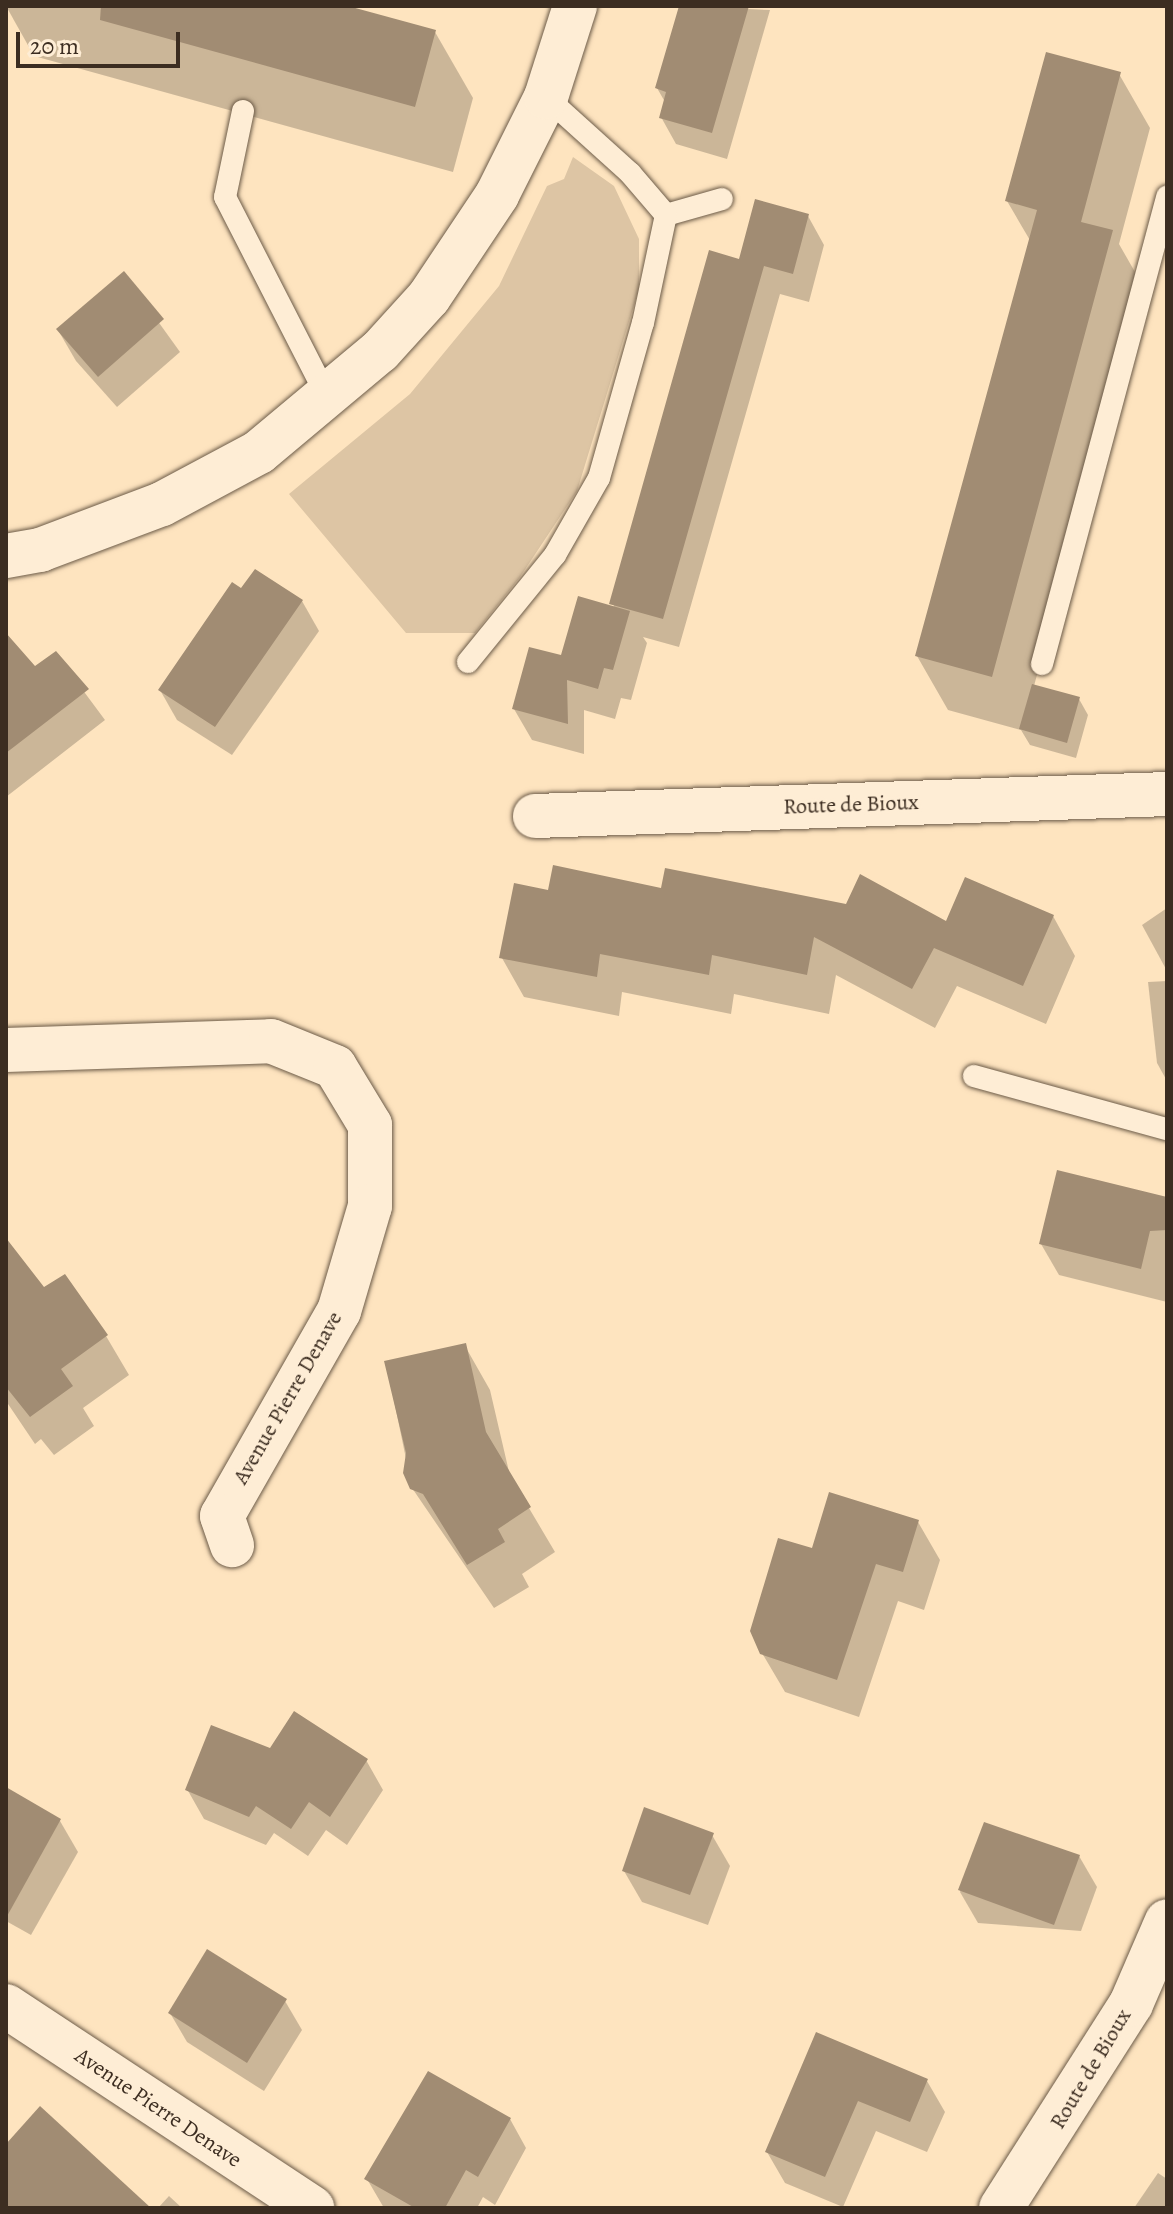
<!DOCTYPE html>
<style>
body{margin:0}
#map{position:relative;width:1173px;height:2214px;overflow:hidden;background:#fee4bf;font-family:Alegreya,serif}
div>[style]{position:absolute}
.green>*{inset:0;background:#ddc5a4}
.shadow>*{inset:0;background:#0003}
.building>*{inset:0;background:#a18c73}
.roads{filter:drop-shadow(0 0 2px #6c5b48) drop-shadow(0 0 2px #6c5b48)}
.service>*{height:22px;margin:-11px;padding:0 11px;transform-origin:11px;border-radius:11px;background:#feedd5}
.minor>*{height:44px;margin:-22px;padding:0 22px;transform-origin:22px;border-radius:22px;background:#feedd5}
.secondary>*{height:44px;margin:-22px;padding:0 22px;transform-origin:22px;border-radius:22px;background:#feedd5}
span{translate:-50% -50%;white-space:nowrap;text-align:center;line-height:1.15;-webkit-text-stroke:6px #feedd5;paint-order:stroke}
.street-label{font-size:22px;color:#3c2d21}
.frame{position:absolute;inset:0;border:8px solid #3c2d21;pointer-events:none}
.scale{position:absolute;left:16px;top:32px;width:164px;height:36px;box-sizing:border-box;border:4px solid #3c2d21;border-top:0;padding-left:10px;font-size:24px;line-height:28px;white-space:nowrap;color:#3c2d21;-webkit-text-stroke:6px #feedd5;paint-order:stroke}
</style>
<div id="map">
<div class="green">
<i style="clip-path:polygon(573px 157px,614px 186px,639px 239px,639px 289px,577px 491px,520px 577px,475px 633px,406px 633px,289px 494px,410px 394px,499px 286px,547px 186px,564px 179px)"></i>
</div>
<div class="shadow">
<i style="clip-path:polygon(6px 6px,340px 6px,435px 32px,473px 98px,453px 172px,34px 56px)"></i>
<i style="clip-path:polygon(681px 6px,770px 10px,727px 159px,676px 144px,661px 117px,665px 102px,657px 88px)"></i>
<i style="clip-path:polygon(1119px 74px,1150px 128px,1119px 244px,1143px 286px,1034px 686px,1079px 699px,1088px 715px,1076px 758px,1030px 745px,1021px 730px,948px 710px,917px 656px,1031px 242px,1007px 201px)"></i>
<i style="clip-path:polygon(808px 216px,824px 245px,809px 302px,780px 294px,679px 647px,643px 637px,647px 643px,631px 700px,621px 698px,615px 719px,584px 710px,584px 754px,532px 740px,514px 709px,613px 608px,740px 261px)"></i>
<i style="clip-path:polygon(124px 274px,180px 352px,117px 407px,76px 361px,58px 330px)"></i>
<i style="clip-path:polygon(242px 591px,302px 601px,319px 631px,232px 755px,177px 720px,160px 690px)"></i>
<i style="clip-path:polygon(56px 654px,105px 720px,6px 797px,6px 672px,35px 669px)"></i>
<i style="clip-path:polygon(663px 890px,947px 923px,1053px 916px,1075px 956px,1046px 1024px,957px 986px,935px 1028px,836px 975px,829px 1014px,734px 994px,731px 1014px,622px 992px,619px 1016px,524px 997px,502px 958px,549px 892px)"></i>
<i style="clip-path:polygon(1167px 908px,1167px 971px,1142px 925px)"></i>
<i style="clip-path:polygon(1167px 981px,1167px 1081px,1157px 1063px,1148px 982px)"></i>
<i style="clip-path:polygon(1167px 1205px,1167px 1302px,1059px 1275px,1041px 1244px)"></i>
<i style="clip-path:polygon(6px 1241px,43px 1290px,106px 1336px,129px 1375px,83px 1408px,94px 1426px,54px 1455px,41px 1439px,35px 1444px,6px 1401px)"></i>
<i style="clip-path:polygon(465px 1346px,490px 1390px,510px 1476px,555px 1552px,522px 1574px,529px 1587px,494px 1608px,412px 1488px,386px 1362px)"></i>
<i style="clip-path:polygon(918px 1522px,940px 1560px,924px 1610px,898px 1601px,859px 1717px,785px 1692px,762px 1653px,813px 1550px)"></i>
<i style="clip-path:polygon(271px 1751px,366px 1760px,383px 1790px,347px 1845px,326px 1830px,308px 1856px,274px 1833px,266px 1845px,204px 1819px,187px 1789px)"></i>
<i style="clip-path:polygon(6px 1789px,60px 1821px,78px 1852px,31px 1935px,6px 1921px)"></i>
<i style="clip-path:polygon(985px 1824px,1079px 1856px,1097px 1887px,1081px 1931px,978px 1923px,960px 1892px)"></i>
<i style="clip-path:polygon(712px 1835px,730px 1866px,708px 1925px,642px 1902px,624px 1871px)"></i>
<i style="clip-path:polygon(285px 2001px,302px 2030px,264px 2091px,187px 2042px,170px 2013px)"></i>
<i style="clip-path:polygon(817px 2034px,927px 2081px,945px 2112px,927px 2152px,876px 2131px,843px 2207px,785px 2183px,767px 2152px)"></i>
<i style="clip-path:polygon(510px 2119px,526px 2148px,495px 2205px,483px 2197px,477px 2208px,384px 2208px,367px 2179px)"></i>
<i style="clip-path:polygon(1158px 2173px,1167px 2179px,1167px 2208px,1134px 2208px)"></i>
<i style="clip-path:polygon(169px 2196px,182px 2208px,158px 2208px)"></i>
</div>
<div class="building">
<i style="clip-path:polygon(101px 6px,348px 6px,436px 30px,415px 107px,100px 20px)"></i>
<i style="clip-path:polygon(679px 6px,749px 6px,712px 133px,659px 118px,666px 92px,655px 88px)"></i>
<i style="clip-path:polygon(1046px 52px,1121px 72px,1081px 222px,1113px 230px,992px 677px,915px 656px,1037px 210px,1005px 201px)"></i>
<i style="clip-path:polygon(755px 199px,809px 214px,793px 274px,764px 266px,663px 619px,609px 604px,709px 250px,739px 259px)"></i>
<i style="clip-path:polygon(124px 271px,164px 319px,98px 377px,56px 329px)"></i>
<i style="clip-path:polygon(255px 569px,303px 600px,215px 727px,158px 690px,232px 582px,241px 588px)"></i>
<i style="clip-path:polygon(578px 596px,630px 611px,613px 670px,604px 668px,598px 689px,567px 680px,568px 724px,512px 709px,529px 647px,561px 655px)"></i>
<i style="clip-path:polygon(6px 633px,35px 666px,56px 651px,89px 689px,6px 753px)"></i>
<i style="clip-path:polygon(1032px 684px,1080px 697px,1067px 743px,1019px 729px)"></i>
<i style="clip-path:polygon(553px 865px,661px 888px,665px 868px,846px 904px,860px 874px,946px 921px,965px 877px,1054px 915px,1023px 986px,934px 948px,912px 989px,814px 937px,807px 975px,712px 955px,709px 975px,600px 954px,597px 977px,499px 958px,514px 883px,548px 890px)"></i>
<i style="clip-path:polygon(1057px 1170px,1167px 1197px,1167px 1230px,1150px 1231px,1141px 1269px,1039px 1244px)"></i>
<i style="clip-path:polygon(6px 1238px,44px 1287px,65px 1274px,108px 1335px,61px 1369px,73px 1386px,30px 1417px,6px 1387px)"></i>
<i style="clip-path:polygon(466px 1343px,486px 1432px,531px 1507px,498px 1529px,505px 1542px,467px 1565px,423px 1494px,410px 1489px,403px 1473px,406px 1453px,384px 1361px)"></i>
<i style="clip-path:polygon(829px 1492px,919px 1520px,903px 1572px,876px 1564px,837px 1680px,760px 1654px,750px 1631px,778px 1538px,812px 1548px)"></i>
<i style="clip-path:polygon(294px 1711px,368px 1759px,330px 1817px,309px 1802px,291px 1829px,256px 1806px,249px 1817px,185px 1790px,211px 1725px,270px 1748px)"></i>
<i style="clip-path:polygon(6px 1787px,61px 1819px,6px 1918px)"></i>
<i style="clip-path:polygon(644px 1807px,714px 1833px,690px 1895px,622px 1871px)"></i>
<i style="clip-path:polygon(984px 1822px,1080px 1855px,1054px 1925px,958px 1890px)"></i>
<i style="clip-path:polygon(207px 1949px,287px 1999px,247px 2063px,168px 2013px)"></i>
<i style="clip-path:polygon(816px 2032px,928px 2079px,910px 2122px,858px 2101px,825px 2177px,765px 2152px)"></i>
<i style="clip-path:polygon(428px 2071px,511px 2118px,478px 2177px,466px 2170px,445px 2208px,415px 2208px,364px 2179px)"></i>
<i style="clip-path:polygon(40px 2106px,151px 2208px,6px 2208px,6px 2144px)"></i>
</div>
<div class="roads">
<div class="service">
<i style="left:243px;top:111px;width:88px;rotate:101.8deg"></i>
<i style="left:225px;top:197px;width:226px;rotate:62.9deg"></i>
<i style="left:666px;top:215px;width:58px;rotate:-15.9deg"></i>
<i style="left:468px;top:662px;width:138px;rotate:-50.9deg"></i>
<i style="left:555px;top:555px;width:89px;rotate:-60.3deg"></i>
<i style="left:599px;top:478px;width:161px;rotate:-74.2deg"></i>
<i style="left:643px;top:323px;width:110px;rotate:-78deg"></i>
<i style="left:666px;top:215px;width:55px;rotate:-130.6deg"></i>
<i style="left:630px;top:173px;width:113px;rotate:-137.9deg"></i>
<i style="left:1042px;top:664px;width:484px;rotate:-75deg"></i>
<i style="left:974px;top:1076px;width:200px;rotate:15.4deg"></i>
</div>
<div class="minor">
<i style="left:6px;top:556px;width:35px;rotate:-10deg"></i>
<i style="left:40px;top:550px;width:130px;rotate:-20.7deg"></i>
<i style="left:162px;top:504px;width:110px;rotate:-28.2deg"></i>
<i style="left:259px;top:452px;width:158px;rotate:-39.9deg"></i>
<i style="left:380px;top:351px;width:73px;rotate:-47.8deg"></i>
<i style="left:429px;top:297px;width:123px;rotate:-56.3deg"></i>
<i style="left:497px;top:195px;width:110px;rotate:-63.4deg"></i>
<i style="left:546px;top:97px;width:96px;rotate:-72.3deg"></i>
<i style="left:535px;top:816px;width:632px;rotate:-1.99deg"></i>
<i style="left:6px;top:1050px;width:265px;rotate:-1.9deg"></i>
<i style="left:271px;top:1041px;width:69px;rotate:22.1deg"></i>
<i style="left:335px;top:1067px;width:68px;rotate:58.9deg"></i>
<i style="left:370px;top:1125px;width:81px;rotate:90deg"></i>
<i style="left:370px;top:1206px;width:109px;rotate:106.4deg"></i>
<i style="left:339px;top:1311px;width:236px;rotate:119.7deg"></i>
<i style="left:222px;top:1516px;width:31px;rotate:71deg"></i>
<i style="left:6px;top:2006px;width:367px;rotate:33.4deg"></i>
</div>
<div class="secondary">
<i style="left:1001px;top:2208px;width:242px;rotate:-57.5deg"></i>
<i style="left:1131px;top:2004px;width:90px;rotate:-66.6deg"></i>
</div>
</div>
<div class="street-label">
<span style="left:851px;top:805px;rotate:-2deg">Route de Bioux</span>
<span style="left:288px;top:1398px;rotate:-60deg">Avenue Pierre Denave</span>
<span style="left:1091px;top:2069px;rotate:-59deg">Route de Bioux</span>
<span style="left:158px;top:2108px;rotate:34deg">Avenue Pierre Denave</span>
</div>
<div class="frame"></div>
<div class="scale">20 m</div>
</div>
